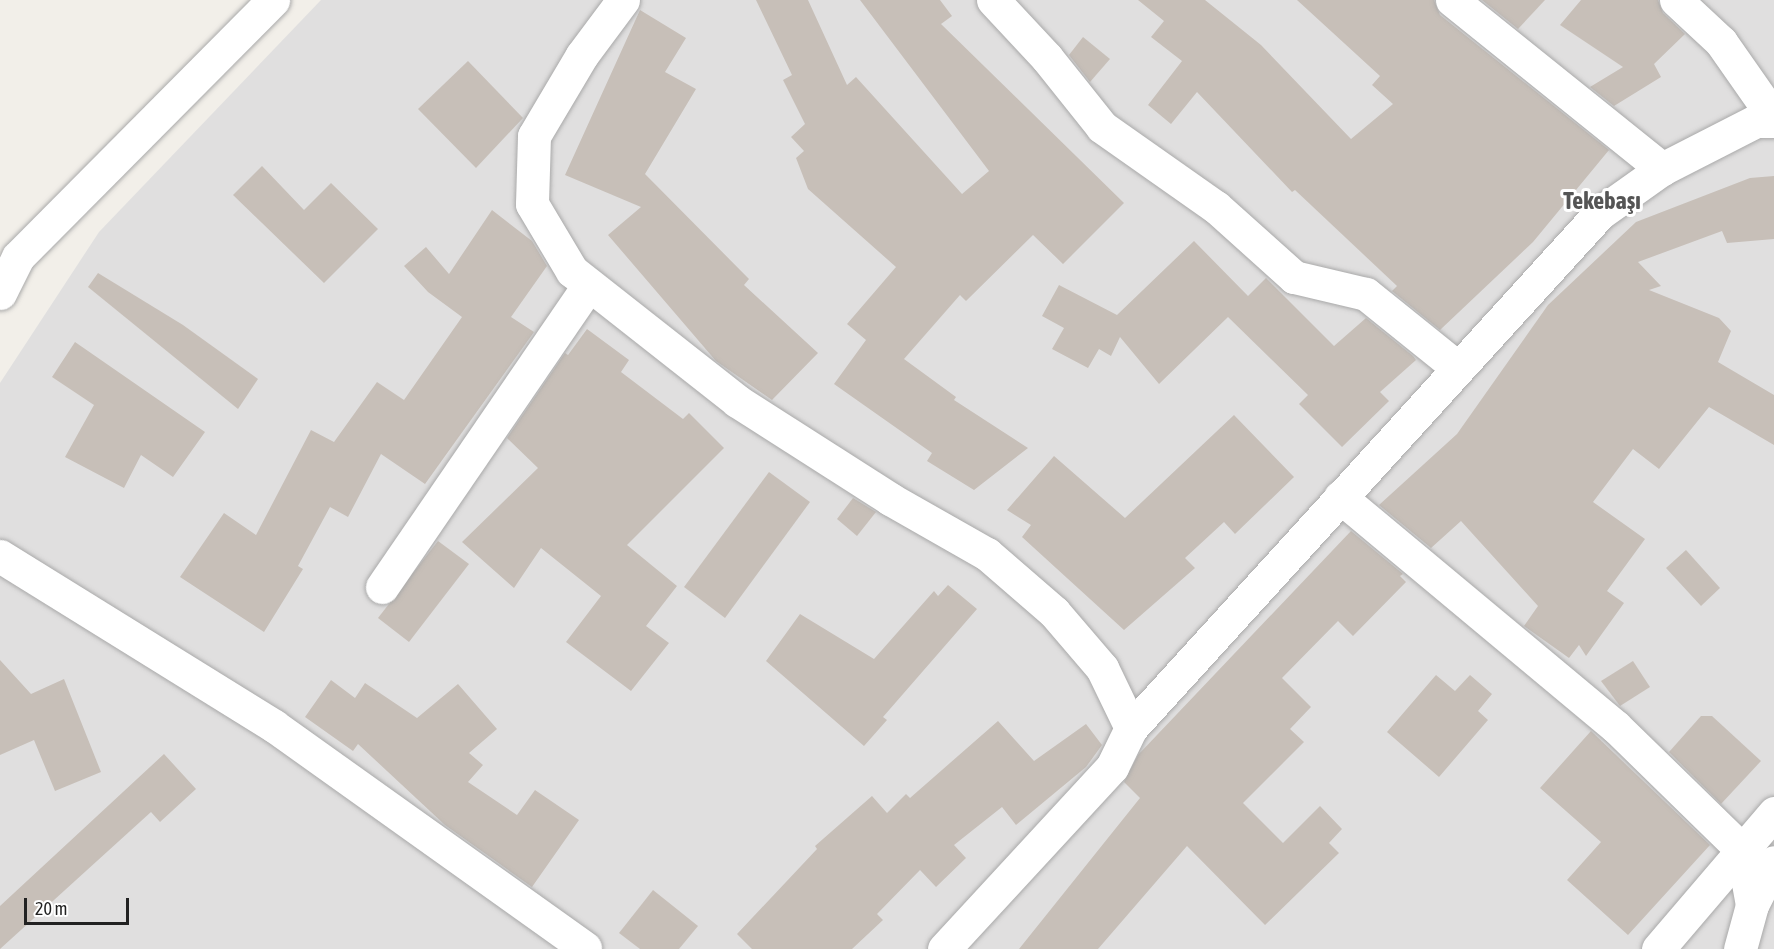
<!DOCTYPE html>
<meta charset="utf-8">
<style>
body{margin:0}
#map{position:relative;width:1774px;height:949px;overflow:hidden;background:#f2efe9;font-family:"Asap Condensed",sans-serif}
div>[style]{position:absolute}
.residential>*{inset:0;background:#e0dfdf}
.building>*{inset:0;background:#c7bfb8}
.roads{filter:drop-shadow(0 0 2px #a9a9a9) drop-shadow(0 0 2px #a9a9a9)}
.minor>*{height:33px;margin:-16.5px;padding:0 16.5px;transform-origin:16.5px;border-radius:16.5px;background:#fff}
.tertiary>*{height:33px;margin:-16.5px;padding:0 16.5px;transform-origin:16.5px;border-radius:16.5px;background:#fff}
span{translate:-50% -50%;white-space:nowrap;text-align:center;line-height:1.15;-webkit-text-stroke:6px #fff;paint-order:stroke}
.quarter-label{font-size:24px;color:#555;font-weight:700}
.scale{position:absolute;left:24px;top:898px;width:105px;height:27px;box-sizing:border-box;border:3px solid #222;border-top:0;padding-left:8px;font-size:18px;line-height:21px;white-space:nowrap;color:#222;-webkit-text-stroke:4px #fff;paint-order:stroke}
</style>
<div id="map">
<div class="residential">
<i style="clip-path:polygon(321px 0,1774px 0,1774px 949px,0 949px,0 383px,99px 232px)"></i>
</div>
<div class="building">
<i style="clip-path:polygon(756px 0,808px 0,847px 85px,856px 77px,962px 194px,989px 171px,860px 0,940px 0,952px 16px,941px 24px,1124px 203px,1063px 264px,1033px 235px,966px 301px,960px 295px,904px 359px,956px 397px,954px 400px,1028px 448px,974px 490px,927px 461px,932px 453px,834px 384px,866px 340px,847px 324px,896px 267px,808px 189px,796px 158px,804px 151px,791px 137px,805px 124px,783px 80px,792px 75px)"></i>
<i style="clip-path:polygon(1138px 0,1205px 0,1261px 45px,1351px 139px,1393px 104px,1372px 85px,1380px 76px,1297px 0,1434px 0,1440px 15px,1609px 150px,1533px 242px,1440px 330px,1392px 291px,1397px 286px,1295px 190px,1292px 192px,1197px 92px,1171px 124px,1148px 105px,1182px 61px,1151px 37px,1164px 21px)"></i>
<i style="clip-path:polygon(1482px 0,1545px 0,1518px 29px)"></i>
<i style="clip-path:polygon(1581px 0,1658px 0,1663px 13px,1685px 34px,1654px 64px,1661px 77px,1614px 106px,1590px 87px,1623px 67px,1560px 25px)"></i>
<i style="clip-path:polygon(640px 10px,686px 38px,665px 72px,696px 89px,645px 174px,749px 279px,744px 285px,818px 353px,772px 400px,716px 361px,608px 235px,641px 207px,565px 175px)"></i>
<i style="clip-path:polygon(1083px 37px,1110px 59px,1090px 82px,1069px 55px)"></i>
<i style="clip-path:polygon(468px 61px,523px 118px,476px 168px,418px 109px)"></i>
<i style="clip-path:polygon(262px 166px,304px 210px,331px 183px,378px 229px,324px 283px,233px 195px)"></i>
<i style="clip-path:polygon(1774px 176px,1774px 239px,1727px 243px,1722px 231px,1638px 262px,1661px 286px,1649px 290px,1719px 318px,1731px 331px,1718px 362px,1774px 395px,1774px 445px,1709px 407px,1659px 469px,1633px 449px,1593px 502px,1645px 539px,1607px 591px,1624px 603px,1586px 656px,1579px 645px,1569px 658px,1524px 626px,1538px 606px,1461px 521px,1431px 548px,1379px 505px,1457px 434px,1548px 305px,1636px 222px,1750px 178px)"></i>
<i style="clip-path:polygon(492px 210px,532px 241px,547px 266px,511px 317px,534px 332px,425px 484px,381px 454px,348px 517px,330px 507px,298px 566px,303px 569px,264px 632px,180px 577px,224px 513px,256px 535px,311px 430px,334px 442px,377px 382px,404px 400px,462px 317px,428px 292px,404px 266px,426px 247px,449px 274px)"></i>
<i style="clip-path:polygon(1194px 241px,1248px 296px,1266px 278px,1334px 346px,1366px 318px,1413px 356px,1416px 360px,1380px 392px,1389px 401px,1342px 447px,1299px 404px,1308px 395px,1228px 317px,1159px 384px,1120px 337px,1111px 356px,1099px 349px,1088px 368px,1052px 349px,1064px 328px,1042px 316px,1059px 285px,1117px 315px)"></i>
<i style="clip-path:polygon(98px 273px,183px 325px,258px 379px,238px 409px,88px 287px)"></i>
<i style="clip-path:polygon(587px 329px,629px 360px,621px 372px,683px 419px,689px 413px,724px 448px,627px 545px,677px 586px,646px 626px,669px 643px,631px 691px,566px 642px,601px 596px,541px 548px,514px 588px,462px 542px,538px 468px,507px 438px,565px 353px,568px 355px)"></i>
<i style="clip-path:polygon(75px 342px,205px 432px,173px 477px,141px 455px,124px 488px,65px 457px,94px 405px,52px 377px)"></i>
<i style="clip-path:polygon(1234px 415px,1294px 477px,1235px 534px,1224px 522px,1185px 558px,1195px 568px,1124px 630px,1022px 537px,1031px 525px,1007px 510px,1054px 456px,1125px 518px)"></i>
<i style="clip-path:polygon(769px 472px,810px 502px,725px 618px,684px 587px)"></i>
<i style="clip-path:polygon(853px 498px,876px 512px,857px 536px,837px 519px)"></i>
<i style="clip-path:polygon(1351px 531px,1403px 574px,1400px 576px,1406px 582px,1353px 636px,1338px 621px,1282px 678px,1311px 707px,1290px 729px,1304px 742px,1243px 803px,1283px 843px,1320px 806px,1342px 829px,1329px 843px,1339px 853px,1265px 925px,1187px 846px,1098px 949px,1019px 949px,1140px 798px,1124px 782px,1138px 755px)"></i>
<i style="clip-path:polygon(438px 541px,469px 564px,409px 642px,378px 618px)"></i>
<i style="clip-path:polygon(1686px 550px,1720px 588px,1701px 606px,1666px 568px)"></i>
<i style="clip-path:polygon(948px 585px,977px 609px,883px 717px,887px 720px,864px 746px,766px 661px,800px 614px,874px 659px,934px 591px,938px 596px)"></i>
<i style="clip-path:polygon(0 660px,31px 694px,64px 679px,101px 772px,55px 791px,34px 740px,0 755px)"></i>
<i style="clip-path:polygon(1633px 661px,1650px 687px,1620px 706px,1601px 681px)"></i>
<i style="clip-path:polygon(1436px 675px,1455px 691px,1470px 675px,1492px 694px,1478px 711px,1488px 720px,1439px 777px,1387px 732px)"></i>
<i style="clip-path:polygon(331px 680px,355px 698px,365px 683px,417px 718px,458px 684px,497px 729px,469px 753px,483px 765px,468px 782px,517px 815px,535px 790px,579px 820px,532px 887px,445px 825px,358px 744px,353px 751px,305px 717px)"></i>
<i style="clip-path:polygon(1701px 716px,1712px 716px,1761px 761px,1721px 804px,1669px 752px)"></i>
<i style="clip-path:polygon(998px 721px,1034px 761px,1086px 724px,1102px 745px,1086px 767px,1016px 825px,1002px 807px,954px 845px,966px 858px,936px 887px,920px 870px,877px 914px,883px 920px,852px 949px,752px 949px,737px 934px,817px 849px,815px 846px,872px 796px,887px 813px,906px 794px,910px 798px)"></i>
<i style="clip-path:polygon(1591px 731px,1710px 845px,1628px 935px,1567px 880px,1601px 842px,1540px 788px)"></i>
<i style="clip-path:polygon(164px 754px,196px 789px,160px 822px,151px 812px,0 949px,0 906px)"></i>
<i style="clip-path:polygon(653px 890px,698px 926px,679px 949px,640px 949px,619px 933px)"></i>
</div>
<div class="roads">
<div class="minor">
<i style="left:993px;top:0;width:79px;rotate:47deg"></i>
<i style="left:1047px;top:58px;width:88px;rotate:51.4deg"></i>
<i style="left:1102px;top:127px;width:139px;rotate:35.1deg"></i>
<i style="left:1216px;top:207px;width:105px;rotate:41.9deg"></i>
<i style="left:1294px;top:277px;width:74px;rotate:13.3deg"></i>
<i style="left:1366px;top:294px;width:118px;rotate:38.8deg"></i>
<i style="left:1452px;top:0;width:270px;rotate:38.8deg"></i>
<i style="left:1676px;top:0;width:62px;rotate:43deg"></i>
<i style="left:1721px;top:42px;width:82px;rotate:55deg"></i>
<i style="left:0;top:293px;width:40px;rotate:-63.4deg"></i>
<i style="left:18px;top:257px;width:362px;rotate:-45.2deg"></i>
<i style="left:1340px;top:497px;width:358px;rotate:39.8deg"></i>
<i style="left:1615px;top:726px;width:177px;rotate:44.3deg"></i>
<i style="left:1742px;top:850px;width:56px;rotate:79.7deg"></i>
<i style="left:0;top:556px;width:322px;rotate:31.8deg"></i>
<i style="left:274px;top:726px;width:382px;rotate:35.5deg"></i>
<i style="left:382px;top:587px;width:366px;rotate:-55.6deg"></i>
<i style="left:1658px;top:949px;width:179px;rotate:-49.5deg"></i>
<i style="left:1740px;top:949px;width:46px;rotate:-74.7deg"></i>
<i style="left:1752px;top:905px;width:48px;rotate:-62.9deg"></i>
</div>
<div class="tertiary">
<i style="left:623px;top:0;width:69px;rotate:126.7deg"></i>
<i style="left:582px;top:55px;width:94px;rotate:120.7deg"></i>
<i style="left:534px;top:136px;width:68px;rotate:91.7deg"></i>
<i style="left:532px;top:204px;width:78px;rotate:59.2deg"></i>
<i style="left:572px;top:271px;width:210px;rotate:38.2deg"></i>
<i style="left:737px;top:401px;width:182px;rotate:32.6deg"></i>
<i style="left:890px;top:499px;width:112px;rotate:29.6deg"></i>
<i style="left:987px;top:554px;width:89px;rotate:40.9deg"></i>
<i style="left:1054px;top:612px;width:74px;rotate:49.4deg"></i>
<i style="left:1102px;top:668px;width:67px;rotate:64.2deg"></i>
<i style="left:944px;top:949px;width:248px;rotate:-47.3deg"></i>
<i style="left:1112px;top:767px;width:43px;rotate:-64deg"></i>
<i style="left:1131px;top:728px;width:697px;rotate:-47.68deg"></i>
<i style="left:1600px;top:213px;width:76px;rotate:-35.4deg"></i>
<i style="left:1662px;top:169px;width:106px;rotate:-27.1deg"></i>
<i style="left:1756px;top:121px;width:18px"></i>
</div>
</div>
<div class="quarter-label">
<span style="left:1602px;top:201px">Tekebaşı</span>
</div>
<div class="scale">20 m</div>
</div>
